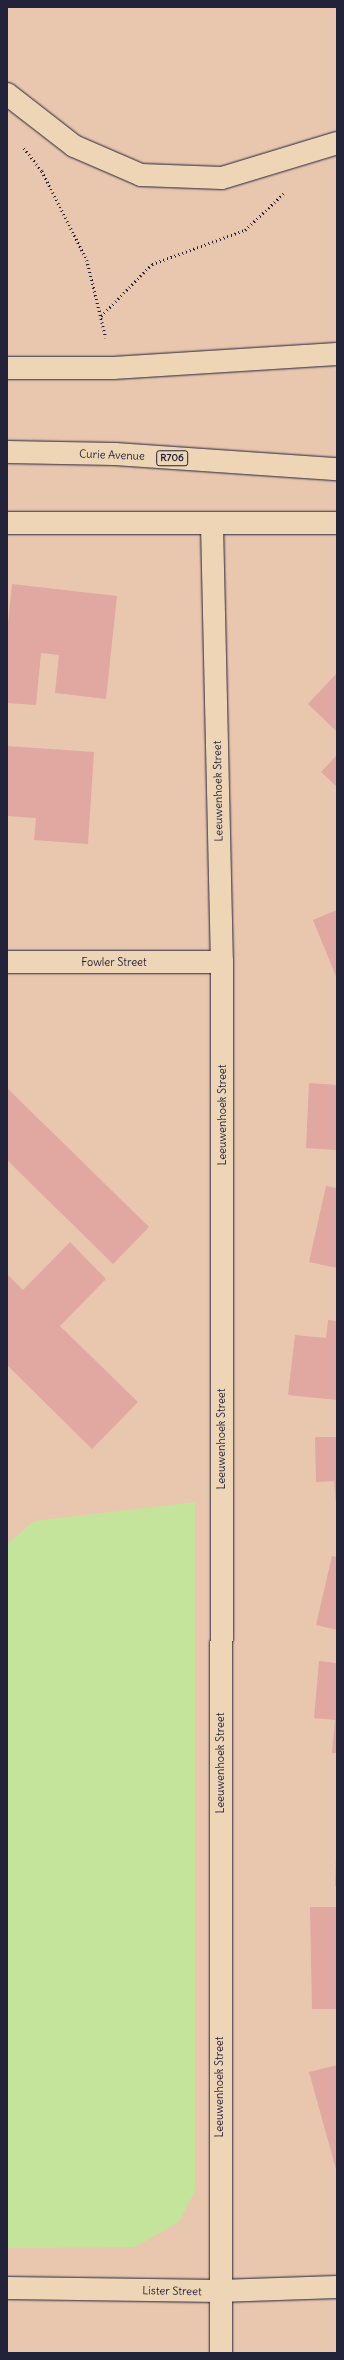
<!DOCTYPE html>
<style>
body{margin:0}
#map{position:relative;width:344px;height:2360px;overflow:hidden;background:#e9c7af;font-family:Delius,sans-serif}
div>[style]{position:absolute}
.green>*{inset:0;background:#c4e49c}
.building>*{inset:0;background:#e1a7a1}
.path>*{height:2.5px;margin-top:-1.25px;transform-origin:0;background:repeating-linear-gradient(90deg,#22223b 0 1px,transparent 0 4px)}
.roads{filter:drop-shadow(0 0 1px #22223b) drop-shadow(0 0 1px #22223b)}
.minor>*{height:22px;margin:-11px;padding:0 11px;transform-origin:11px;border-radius:11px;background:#edd5b5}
.primary>*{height:22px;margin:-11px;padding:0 11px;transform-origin:11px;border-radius:11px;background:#edd5b5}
span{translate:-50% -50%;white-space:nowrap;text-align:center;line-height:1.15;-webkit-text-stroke:4px #edd5b5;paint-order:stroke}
.shield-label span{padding:1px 3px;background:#edd5b5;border:1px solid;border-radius:3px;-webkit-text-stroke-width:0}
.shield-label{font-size:10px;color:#22223b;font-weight:700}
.street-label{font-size:11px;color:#22223b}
.frame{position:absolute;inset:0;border:8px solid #22223b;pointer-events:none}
</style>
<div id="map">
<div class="green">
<i style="clip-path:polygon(195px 1502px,195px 2191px,179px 2222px,135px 2247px,7px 2248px,7px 1544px,34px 1521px)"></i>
</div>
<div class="building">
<i style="clip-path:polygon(12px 584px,117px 596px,106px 699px,55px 693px,59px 655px,41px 653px,36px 705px,7px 703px,7px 634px)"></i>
<i style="clip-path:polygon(337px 673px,337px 732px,308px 704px)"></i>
<i style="clip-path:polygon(7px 746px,94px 752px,88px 844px,34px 840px,36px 818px,7px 816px)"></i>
<i style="clip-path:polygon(337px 755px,337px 787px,321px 772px)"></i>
<i style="clip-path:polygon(337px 910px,337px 979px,313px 920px)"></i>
<i style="clip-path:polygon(309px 1083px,337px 1085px,337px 1150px,306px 1148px)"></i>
<i style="clip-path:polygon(7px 1088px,149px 1227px,113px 1264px,7px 1160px)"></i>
<i style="clip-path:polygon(326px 1186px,337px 1188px,337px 1268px,309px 1262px)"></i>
<i style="clip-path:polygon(70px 1242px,106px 1279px,60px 1326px,138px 1402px,92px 1449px,7px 1365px,7px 1274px,23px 1290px)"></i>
<i style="clip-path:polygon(328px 1320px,337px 1321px,337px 1400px,288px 1395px,295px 1335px,326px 1338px)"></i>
<i style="clip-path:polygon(315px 1437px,337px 1437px,337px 1516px,334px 1481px,316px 1482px)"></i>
<i style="clip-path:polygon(332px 1556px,337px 1557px,337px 1630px,316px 1625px)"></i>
<i style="clip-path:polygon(319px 1661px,337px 1663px,337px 1753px,332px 1753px,335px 1720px,314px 1718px)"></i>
<i style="clip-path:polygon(336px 1855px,337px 1855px,337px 1886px,335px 1886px)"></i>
<i style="clip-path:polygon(310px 1907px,337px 1907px,337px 2009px,312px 2009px)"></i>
<i style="clip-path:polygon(337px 2065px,337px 2173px,309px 2072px)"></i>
</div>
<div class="path">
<i style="left:24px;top:148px;width:29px;rotate:52deg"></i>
<i style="left:42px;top:171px;width:100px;rotate:63.2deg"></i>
<i style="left:87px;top:260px;width:80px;rotate:76.3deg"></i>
<i style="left:101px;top:316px;width:73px;rotate:-45.6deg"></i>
<i style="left:152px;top:264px;width:99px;rotate:-20.1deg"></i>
<i style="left:245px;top:230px;width:55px;rotate:-43.5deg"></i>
</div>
<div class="roads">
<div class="minor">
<i style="left:7px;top:94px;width:85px;rotate:37.8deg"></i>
<i style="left:74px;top:146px;width:73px;rotate:23.4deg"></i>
<i style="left:141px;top:175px;width:81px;rotate:2.1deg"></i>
<i style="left:222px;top:178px;width:120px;rotate:-16.9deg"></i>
<i style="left:7px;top:523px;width:330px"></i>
<i style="left:212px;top:525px;width:437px;rotate:88.7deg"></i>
<i style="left:222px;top:962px;width:1391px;rotate:90.04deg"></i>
<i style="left:7px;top:962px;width:215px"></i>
<i style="left:7px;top:2288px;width:212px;rotate:0.8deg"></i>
<i style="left:219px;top:2291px;width:118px;rotate:-1.9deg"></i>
</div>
<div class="primary">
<i style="left:7px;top:368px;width:106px"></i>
<i style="left:113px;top:368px;width:224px;rotate:-3.6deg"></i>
<i style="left:7px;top:452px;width:108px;rotate:1.1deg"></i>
<i style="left:115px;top:454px;width:223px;rotate:3.9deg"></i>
</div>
</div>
<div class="shield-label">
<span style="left:172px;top:458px">R706</span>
</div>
<div class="street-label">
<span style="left:112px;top:455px;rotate:2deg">Curie Avenue</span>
<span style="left:218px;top:791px;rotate:-91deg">Leeuwenhoek Street</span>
<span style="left:114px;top:962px">Fowler Street</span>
<span style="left:222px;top:1115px;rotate:-90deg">Leeuwenhoek Street</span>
<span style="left:221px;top:1439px;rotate:-90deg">Leeuwenhoek Street</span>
<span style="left:220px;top:1763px;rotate:-90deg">Leeuwenhoek Street</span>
<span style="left:219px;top:2087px;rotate:-90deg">Leeuwenhoek Street</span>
<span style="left:172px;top:2291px;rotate:1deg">Lister Street</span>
</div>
<div class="frame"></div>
</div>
